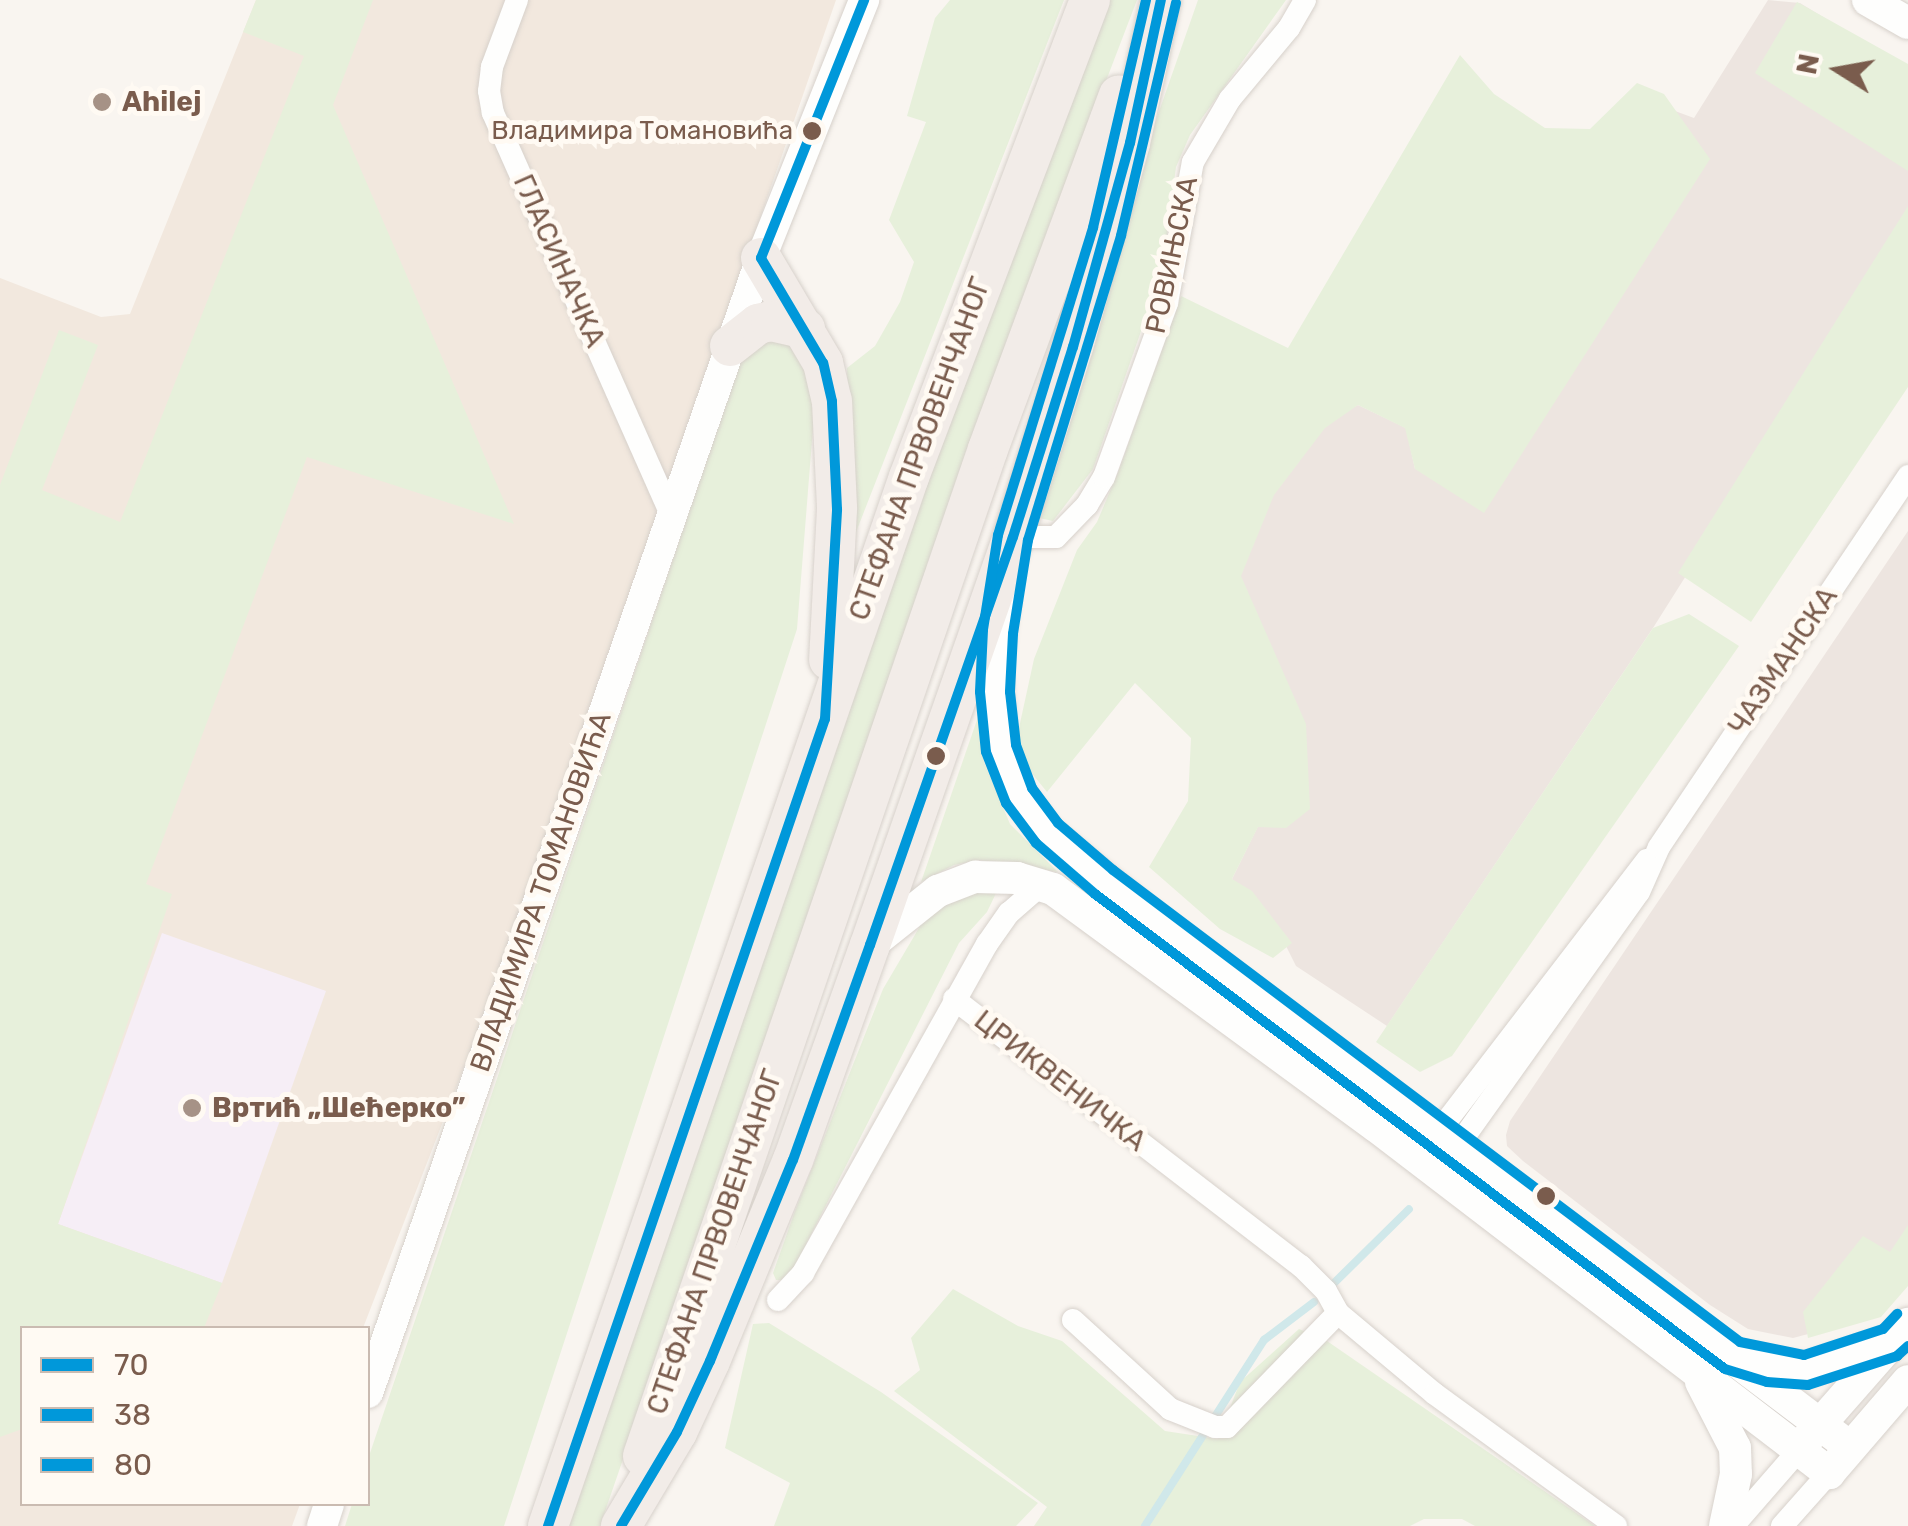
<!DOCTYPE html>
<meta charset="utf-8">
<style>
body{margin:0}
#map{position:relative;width:1908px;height:1526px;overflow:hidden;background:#f9f5f0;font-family:Rubik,sans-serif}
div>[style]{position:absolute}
.residential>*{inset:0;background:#f2e8de}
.industrial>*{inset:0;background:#ede5e0}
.education>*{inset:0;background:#f6eef6}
.green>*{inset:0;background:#e7f0db}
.stream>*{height:8px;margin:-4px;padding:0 4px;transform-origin:4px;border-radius:4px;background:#d0e8ea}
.roads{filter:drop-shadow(0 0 2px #d7d1cb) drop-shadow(0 0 2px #d7d1cb)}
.minor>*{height:22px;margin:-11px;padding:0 11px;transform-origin:11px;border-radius:11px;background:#fefefd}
.tertiary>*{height:30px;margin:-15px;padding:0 15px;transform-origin:15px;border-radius:15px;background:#fefefd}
.secondary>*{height:32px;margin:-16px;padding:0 16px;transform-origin:16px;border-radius:16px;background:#fefefd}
.trunk>*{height:40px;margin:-20px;padding:0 20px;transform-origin:20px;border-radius:20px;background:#f2ece8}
.bus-1>*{height:10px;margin:-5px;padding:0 5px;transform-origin:5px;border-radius:5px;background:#0098da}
.bus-2>*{height:10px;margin:-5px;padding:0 5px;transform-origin:5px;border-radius:5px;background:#0098da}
.bus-3>*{height:10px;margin:-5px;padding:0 5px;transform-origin:5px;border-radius:5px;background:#0098da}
.dots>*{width:28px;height:28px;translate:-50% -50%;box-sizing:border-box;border:5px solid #fffaf3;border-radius:50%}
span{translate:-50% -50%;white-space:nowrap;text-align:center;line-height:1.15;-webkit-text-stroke:10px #fffaf3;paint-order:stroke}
.bus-label{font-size:26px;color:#7a5c4d}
.right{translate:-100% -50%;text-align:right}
.poi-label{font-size:28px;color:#7a5c4d;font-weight:700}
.left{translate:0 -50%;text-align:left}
.street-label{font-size:28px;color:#7a5c4d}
.legend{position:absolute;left:20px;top:1326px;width:350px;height:180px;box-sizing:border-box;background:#fffaf3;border:2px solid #cabbb1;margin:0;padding:12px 18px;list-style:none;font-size:30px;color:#7a5c4d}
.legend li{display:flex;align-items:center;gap:20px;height:50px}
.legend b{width:50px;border:2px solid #cabbb1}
.north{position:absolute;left:1788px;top:20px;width:100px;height:100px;-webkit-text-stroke:8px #fffaf3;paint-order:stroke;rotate:281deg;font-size:28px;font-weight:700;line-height:40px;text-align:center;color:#7a5c4d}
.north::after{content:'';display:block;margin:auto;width:35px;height:45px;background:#7a5c4d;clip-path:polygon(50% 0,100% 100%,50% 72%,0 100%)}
</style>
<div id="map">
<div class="residential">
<i style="clip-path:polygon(256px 0,836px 0,473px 1044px,363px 1328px,22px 1328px,22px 1504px,300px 1504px,292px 1526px,0 1526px,0 278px,101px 317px,130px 314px)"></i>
</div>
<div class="industrial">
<i style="clip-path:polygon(1768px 0,1800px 3px,1908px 69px,1908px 224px,1653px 628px,1387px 1026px,1296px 966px,1278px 930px,1232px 879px,1259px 824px,1233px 606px,1230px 531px,1292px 440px,1358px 405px,1406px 428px,1415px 469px,1675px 111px,1694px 118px)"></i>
<i style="clip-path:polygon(1908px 531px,1908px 1264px,1872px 1317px,1793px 1338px,1748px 1329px,1710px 1305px,1523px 1161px,1507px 1146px,1506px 1135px,1510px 1121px)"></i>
</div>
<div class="education">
<i style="clip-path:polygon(162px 933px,326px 991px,222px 1283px,58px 1224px)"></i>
</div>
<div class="green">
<i style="clip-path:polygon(256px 0,373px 0,333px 105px,514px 524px,307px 457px,146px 884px,172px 894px,58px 1224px,222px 1283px,204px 1328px,22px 1328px,22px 1429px,0 1437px,0 485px,59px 330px,98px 345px,42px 490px,120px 522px,304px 56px,243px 32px)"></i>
<i style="clip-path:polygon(950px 0,1064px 0,851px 545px,847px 368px,875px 346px,900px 302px,914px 262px,889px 220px,926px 122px,907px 116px,935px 18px)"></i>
<i style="clip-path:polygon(1107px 0,1137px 0,1029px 282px,600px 1526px,567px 1526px,1003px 260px)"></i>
<i style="clip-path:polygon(1198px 0,1286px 0,1190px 135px,1176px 167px,1162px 271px,1093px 469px,1053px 521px,1039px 518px,1148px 143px)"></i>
<i style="clip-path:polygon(1797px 2px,1908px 64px,1908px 171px,1755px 73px)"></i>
<i style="clip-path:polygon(1460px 55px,1494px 94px,1545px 128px,1590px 129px,1637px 83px,1664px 94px,1710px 159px,1484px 513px,1415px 469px,1405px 428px,1358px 405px,1325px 428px,1274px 495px,1241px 576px,1306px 724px,1310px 809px,1286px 828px,1258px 827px,1232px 879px,1252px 891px,1292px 943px,1273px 958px,1220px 929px,1149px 867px,1188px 801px,1191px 738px,1135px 683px,1047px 792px,1030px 771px,1017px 737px,1034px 659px,1077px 550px,1097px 522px,1119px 470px,1181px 296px,1288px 348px)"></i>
<i style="clip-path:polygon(1908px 206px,1908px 387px,1751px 622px,1678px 573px)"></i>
<i style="clip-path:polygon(765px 332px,799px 342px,817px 378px,797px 629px,504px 1526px,345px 1526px,352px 1504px,368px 1504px,368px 1459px,746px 344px)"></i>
<i style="clip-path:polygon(1689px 614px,1739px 646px,1452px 1056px,1420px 1072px,1376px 1042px,1653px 628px)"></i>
<i style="clip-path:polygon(978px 717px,984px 762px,1010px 824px,1058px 872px,979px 860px,954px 865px,921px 882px)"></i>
<i style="clip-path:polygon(977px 888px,998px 889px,987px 912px,959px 943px,788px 1280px,776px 1280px,773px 1273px,795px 1211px,883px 989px,926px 916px)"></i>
<i style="clip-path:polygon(1908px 1225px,1908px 1286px,1881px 1317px,1808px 1338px,1803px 1312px,1863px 1236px,1890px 1252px)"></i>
<i style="clip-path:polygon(953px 1289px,1018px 1326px,1062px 1341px,1165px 1431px,1218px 1439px,1240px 1382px,1299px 1329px,1327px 1341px,1595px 1526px,1475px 1526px,1462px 1519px,1424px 1519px,1410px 1526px,1034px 1526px,1047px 1507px,894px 1391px,920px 1370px,911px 1338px)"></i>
<i style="clip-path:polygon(769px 1323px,881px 1392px,1038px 1503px,1016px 1526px,774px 1526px,790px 1483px,725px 1448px,753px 1324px)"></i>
</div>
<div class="stream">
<i style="left:1327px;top:1290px;width:115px;rotate:-44.6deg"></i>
<i style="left:1145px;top:1526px;width:221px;rotate:-57.4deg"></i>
<i style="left:1264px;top:1340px;width:63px;rotate:-37.2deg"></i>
</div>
<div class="roads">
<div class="minor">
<i style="left:517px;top:0;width:72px;rotate:110.5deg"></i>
<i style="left:492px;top:67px;width:24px;rotate:97deg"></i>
<i style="left:489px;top:91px;width:22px;rotate:80deg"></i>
<i style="left:493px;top:113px;width:442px;rotate:66.1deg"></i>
<i style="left:1013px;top:537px;width:43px"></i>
<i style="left:1056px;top:537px;width:45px;rotate:-45.9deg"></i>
<i style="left:1087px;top:505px;width:33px;rotate:-59deg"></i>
<i style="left:1104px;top:477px;width:185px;rotate:-70.1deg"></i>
<i style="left:1167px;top:303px;width:143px;rotate:-79.6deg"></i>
<i style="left:1193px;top:162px;width:73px;rotate:-59.6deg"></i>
<i style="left:1230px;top:99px;width:92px;rotate:-50.3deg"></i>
<i style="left:1289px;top:28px;width:32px;rotate:-60deg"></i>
<i style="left:954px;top:999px;width:438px;rotate:37.6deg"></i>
<i style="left:1301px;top:1266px;width:35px;rotate:45deg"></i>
<i style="left:1326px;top:1291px;width:25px;rotate:61deg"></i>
<i style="left:1429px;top:1144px;width:358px;rotate:-52.5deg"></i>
<i style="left:1447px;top:1161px;width:330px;rotate:-54.5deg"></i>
<i style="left:1639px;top:892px;width:49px;rotate:-66deg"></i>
<i style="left:1659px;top:847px;width:447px;rotate:-56.1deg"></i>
<i style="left:778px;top:1300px;width:37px;rotate:-47deg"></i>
<i style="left:803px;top:1273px;width:377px;rotate:-60.8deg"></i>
<i style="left:987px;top:944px;width:38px;rotate:-55deg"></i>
<i style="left:1009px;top:913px;width:43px;rotate:-41.2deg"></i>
<i style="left:1073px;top:1320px;width:132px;rotate:42.5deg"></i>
<i style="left:1170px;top:1409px;width:48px;rotate:21.8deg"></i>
<i style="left:1215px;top:1427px;width:12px"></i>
<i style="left:1227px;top:1427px;width:159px;rotate:-45.8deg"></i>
<i style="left:1338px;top:1313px;width:126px;rotate:39.9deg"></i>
<i style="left:1435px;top:1394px;width:224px;rotate:36.1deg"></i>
<i style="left:1733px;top:1526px;width:101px;rotate:-49deg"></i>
<i style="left:1782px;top:1526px;width:71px;rotate:-48.4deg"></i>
</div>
<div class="tertiary">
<i style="left:368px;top:1393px;width:1201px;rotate:-70.9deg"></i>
<i style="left:761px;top:258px;width:278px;rotate:-68.2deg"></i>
<i style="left:322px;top:1526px;width:23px;rotate:-72deg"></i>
</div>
<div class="secondary">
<i style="left:1868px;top:0;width:46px;rotate:29.9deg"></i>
<i style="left:1003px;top:602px;width:63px;rotate:97.4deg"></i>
<i style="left:995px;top:664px;width:85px;rotate:86deg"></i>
<i style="left:1001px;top:749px;width:49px;rotate:68.6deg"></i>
<i style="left:1019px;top:795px;width:47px;rotate:53.6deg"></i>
<i style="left:1047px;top:833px;width:141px;rotate:39.2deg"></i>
<i style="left:1156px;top:922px;width:870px;rotate:37.11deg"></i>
<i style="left:870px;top:945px;width:87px;rotate:-38.5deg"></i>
<i style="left:938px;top:891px;width:40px;rotate:-21deg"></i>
<i style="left:975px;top:877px;width:42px;rotate:1.4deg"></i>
<i style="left:1017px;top:878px;width:38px;rotate:17deg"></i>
<i style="left:1053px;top:889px;width:401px;rotate:36.3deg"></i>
<i style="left:1376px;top:1126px;width:571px;rotate:37.45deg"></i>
<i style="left:1829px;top:1473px;width:121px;rotate:-49.3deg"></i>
<i style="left:1746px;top:1360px;width:61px;rotate:9.5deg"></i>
<i style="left:1806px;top:1370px;width:85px;rotate:-17.8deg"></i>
<i style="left:1701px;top:1382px;width:74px;rotate:62.7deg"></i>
<i style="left:1735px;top:1448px;width:26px;rotate:88deg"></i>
<i style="left:1736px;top:1474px;width:53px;rotate:101.9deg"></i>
<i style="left:1808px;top:1438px;width:152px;rotate:-48.7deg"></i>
</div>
<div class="trunk">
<i style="left:761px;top:258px;width:122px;rotate:59.4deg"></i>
<i style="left:823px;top:363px;width:39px;rotate:77deg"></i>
<i style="left:832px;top:401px;width:108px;rotate:87.3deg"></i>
<i style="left:837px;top:509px;width:151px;rotate:93deg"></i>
<i style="left:730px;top:346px;width:36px;rotate:-38deg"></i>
<i style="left:758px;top:324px;width:13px;rotate:-13deg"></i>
<i style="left:771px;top:321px;width:35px;rotate:13deg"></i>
<i style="left:643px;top:1456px;width:1064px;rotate:-71.09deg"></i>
<i style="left:988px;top:449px;width:377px;rotate:-69.7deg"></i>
<i style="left:548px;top:1526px;width:1109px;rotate:-71.01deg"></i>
<i style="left:909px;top:477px;width:510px;rotate:-69.22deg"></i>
<i style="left:621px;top:1526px;width:109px;rotate:-59.2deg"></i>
<i style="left:677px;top:1432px;width:78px;rotate:-65.1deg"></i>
<i style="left:710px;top:1361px;width:217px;rotate:-67.6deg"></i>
<i style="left:793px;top:1160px;width:228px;rotate:-70.3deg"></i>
<i style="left:870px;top:945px;width:432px;rotate:-70.7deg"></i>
<i style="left:1013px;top:537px;width:199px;rotate:-72.5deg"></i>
<i style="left:1073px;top:347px;width:212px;rotate:-74.4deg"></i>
<i style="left:1130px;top:143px;width:146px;rotate:-77.8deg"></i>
</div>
</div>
<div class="bus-1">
<i style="left:548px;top:1526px;width:853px;rotate:-71.06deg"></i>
<i style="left:825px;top:719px;width:210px;rotate:-86.7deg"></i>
<i style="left:837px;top:509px;width:108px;rotate:-92.7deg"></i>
<i style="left:832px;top:401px;width:39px;rotate:-103deg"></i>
<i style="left:823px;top:363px;width:122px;rotate:-120.6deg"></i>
<i style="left:761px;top:258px;width:278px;rotate:-68.2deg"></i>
<i style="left:621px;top:1526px;width:109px;rotate:-59.2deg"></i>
<i style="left:677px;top:1432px;width:78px;rotate:-65.1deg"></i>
<i style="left:710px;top:1361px;width:217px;rotate:-67.6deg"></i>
<i style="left:793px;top:1160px;width:228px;rotate:-70.3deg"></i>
<i style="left:870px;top:945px;width:432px;rotate:-70.7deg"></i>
<i style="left:1013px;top:537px;width:199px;rotate:-72.5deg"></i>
<i style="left:1073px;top:347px;width:212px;rotate:-74.4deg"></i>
<i style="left:1130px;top:143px;width:146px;rotate:-77.8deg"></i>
</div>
<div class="bus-2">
<i style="left:1146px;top:0;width:234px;rotate:103.1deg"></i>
<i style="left:1093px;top:228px;width:321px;rotate:107.2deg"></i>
<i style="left:998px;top:535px;width:96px;rotate:99deg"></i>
<i style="left:983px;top:630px;width:62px;rotate:92.8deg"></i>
<i style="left:980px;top:692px;width:60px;rotate:84.3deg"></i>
<i style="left:986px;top:752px;width:55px;rotate:68.6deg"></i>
<i style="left:1006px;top:803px;width:50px;rotate:53.1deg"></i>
<i style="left:1036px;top:843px;width:78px;rotate:40.8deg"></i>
<i style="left:1095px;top:894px;width:789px;rotate:37.02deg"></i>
<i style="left:1725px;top:1369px;width:44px;rotate:17.2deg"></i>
<i style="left:1767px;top:1382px;width:41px;rotate:4.2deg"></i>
<i style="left:1808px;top:1385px;width:94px;rotate:-18deg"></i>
<i style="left:1897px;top:1356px;width:15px;rotate:-42deg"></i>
</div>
<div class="bus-3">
<i style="left:1176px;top:3px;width:239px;rotate:103.3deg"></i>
<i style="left:1121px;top:236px;width:318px;rotate:107deg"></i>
<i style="left:1028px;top:540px;width:95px;rotate:99.1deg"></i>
<i style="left:1013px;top:634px;width:58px;rotate:93deg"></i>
<i style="left:1010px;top:692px;width:53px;rotate:83.5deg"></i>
<i style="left:1016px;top:745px;width:46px;rotate:69.6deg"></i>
<i style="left:1032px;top:788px;width:44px;rotate:53.4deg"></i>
<i style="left:1058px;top:823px;width:72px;rotate:40.5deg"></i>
<i style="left:1113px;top:870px;width:785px;rotate:36.97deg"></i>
<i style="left:1740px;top:1342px;width:65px;rotate:11.5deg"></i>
<i style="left:1804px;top:1355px;width:83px;rotate:-18.2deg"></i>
<i style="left:1883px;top:1329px;width:21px;rotate:-47deg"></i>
</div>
<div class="dots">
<i style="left:102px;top:102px;background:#a69286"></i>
<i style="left:812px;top:131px;background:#7a5c4d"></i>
<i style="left:936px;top:756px;background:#7a5c4d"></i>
<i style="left:192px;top:1108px;background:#a69286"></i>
<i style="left:1546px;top:1196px;background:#7a5c4d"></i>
</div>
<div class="bus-label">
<span class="right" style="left:793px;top:131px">Владимира Томановића</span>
</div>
<div class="poi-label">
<span class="left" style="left:122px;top:102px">Ahilej</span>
<span class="left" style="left:212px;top:1108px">Вртић „Шећерко”</span>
</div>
<div class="street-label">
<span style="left:1172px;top:255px;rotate:-78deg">РОВИЊСКА</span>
<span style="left:559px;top:261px;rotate:66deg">ГЛАСИНАЧКА</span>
<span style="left:920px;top:449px;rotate:-70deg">СТЕФАНА ПРВОВЕНЧАНОГ</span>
<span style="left:1783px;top:661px;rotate:-56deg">ЧАЗМАНСКА</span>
<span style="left:541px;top:892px;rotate:-71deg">ВЛАДИМИРА ТОМАНОВИЋА</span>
<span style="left:1060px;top:1081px;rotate:38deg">ЦРИКВЕНИЧКА</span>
<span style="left:715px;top:1242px;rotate:-71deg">СТЕФАНА ПРВОВЕНЧАНОГ</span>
</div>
<ul class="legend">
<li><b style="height:12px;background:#0098da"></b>70</li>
<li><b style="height:12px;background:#0098da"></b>38</li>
<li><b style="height:12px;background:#0098da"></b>80</li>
</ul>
<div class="north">N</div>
</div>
